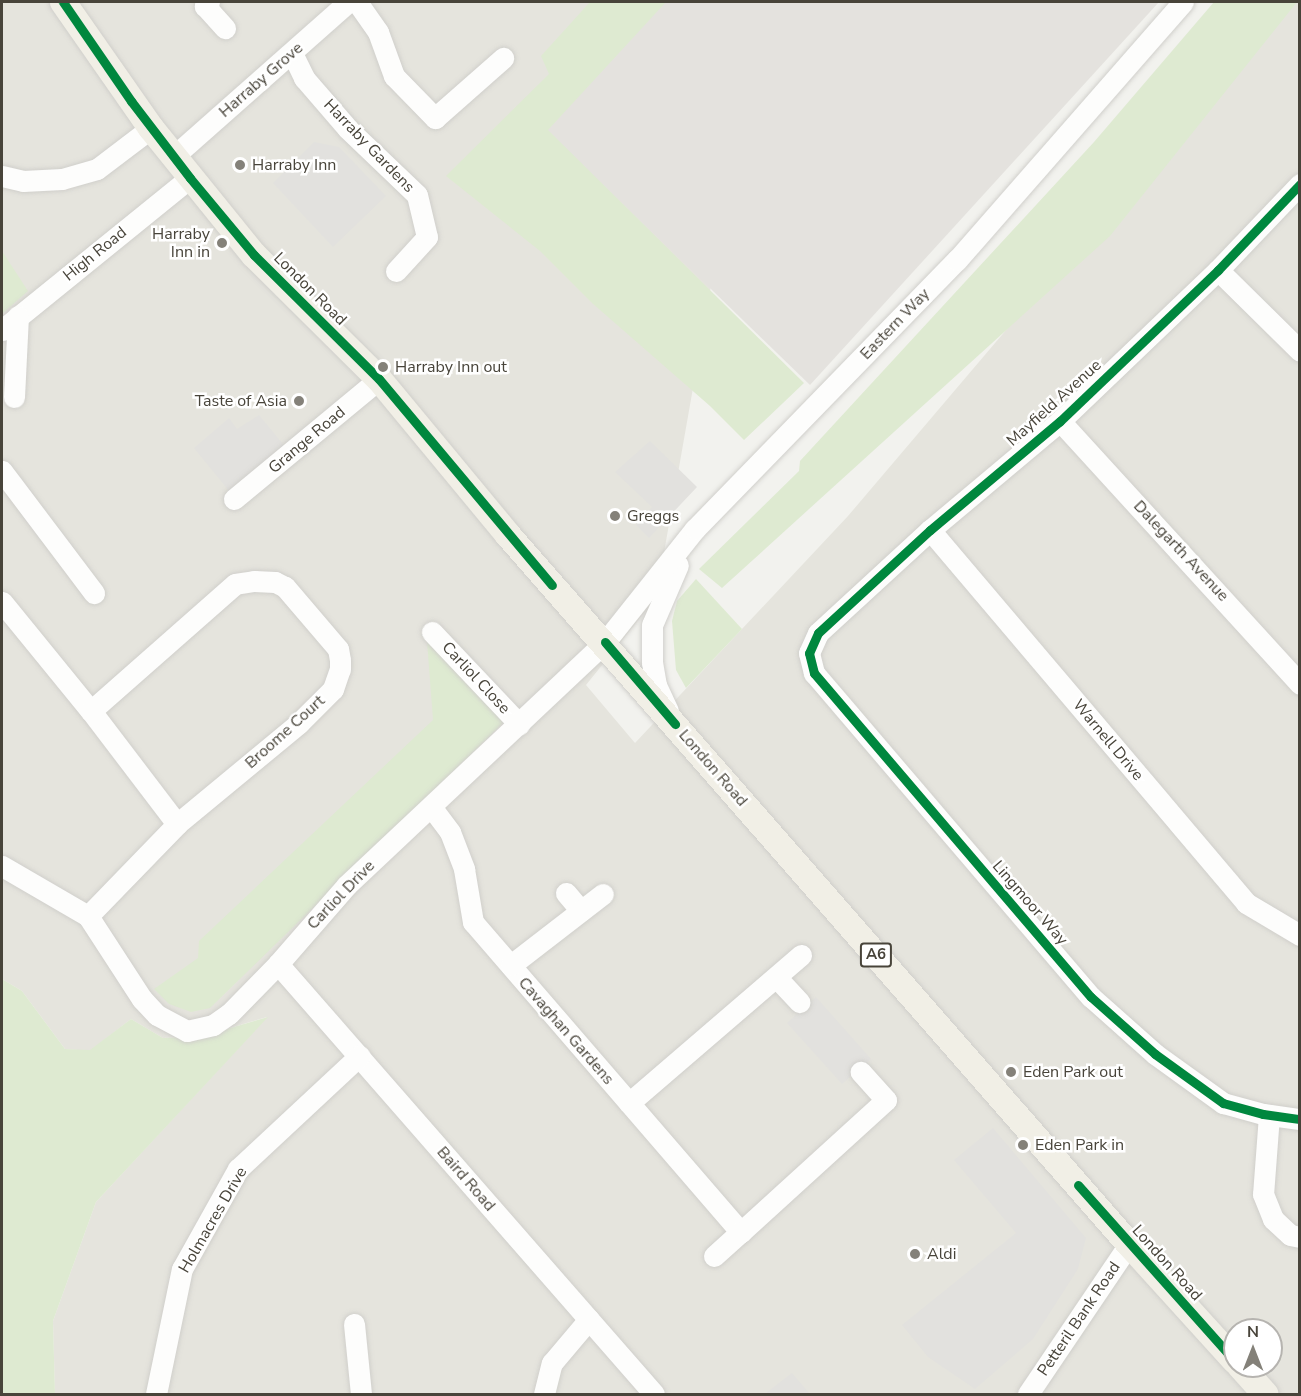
<!DOCTYPE html>
<style>
body{margin:0}
#map{position:relative;width:1301px;height:1396px;overflow:hidden;background:#f2f2ee;font-family:"Nunito Sans",sans-serif}
div>[style]{position:absolute}
.residential>*{inset:0;background:#e5e4dd}
.industrial>*{inset:0;background:#e4e2de}
.green>*{inset:0;background:#deead1}
.parking>*{inset:0;background:#e2e1de}
.roads{filter:drop-shadow(0 0 2px #d0cfcb) drop-shadow(0 0 2px #d0cfcb)}
.minor>*{height:21px;margin:-10.5px;padding:0 10.5px;transform-origin:10.5px;border-radius:10.5px;background:#fdfdfc}
.major>*{height:26px;margin:-13px;padding:0 13px;transform-origin:13px;border-radius:13px;background:#f1efe6}
.cycleway>*{height:9px;margin:-4.5px;padding:0 4.5px;transform-origin:4.5px;border-radius:4.5px;background:#00873e}
.dots>*{width:16px;height:16px;translate:-50% -50%;box-sizing:border-box;border:3px solid #fff;border-radius:50%}
span{translate:-50% -50%;white-space:nowrap;text-align:center;line-height:1.15;-webkit-text-stroke:5px #fff;paint-order:stroke}
.shield-label span{padding:2px 4px;background:#fff;border:2px solid;border-radius:4px;-webkit-text-stroke-width:0}
.shield-label{font-size:15px;color:#48443a;font-weight:700}
.street-label{font-size:16px;color:#48443a}
.poi-label{font-size:16px;color:#48443a}
.left{translate:0 -50%;text-align:left}
.right{translate:-100% -50%;text-align:right}
.frame{position:absolute;inset:0;border:3px solid #48443a;pointer-events:none}
.north{position:absolute;left:1223px;top:1318px;width:60px;height:60px;box-sizing:border-box;background:#fff;border:2px solid #b6b4b0;border-radius:50%;rotate:0deg;font-size:16px;font-weight:700;line-height:24px;text-align:center;color:#48443a}
.north::after{content:'';display:block;margin:auto;width:21px;height:27px;background:#848179;clip-path:polygon(50% 0,100% 100%,50% 72%,0 100%)}
</style>
<div id="map">
<div class="residential">
<i style="clip-path:polygon(evenodd,2px 2px,761px 2px,656px 598px,586px 685px,635px 743px,848px 516px,1285px 2px,1299px 2px,1299px 1394px,55px 1394px,53px 1321px,96px 1202px,267px 1017px,203px 1036px,163px 1038px,131px 1019px,90px 1051px,65px 1049px,22px 991px,2px 979px,2px 2px,1235px 1330px,1271px 1330px,1271px 1366px,1235px 1366px,1235px 1330px)"></i>
</div>
<div class="industrial">
<i style="clip-path:polygon(665px 2px,1159px 2px,810px 385px,547px 130px)"></i>
</div>
<div class="green">
<i style="clip-path:polygon(590px 2px,666px 2px,548px 130px,804px 383px,744px 440px,710px 406px,592px 303px,540px 251px,446px 176px,549px 74px,541px 56px)"></i>
<i style="clip-path:polygon(1214px 2px,1297px 2px,1110px 236px,722px 588px,699px 569px,799px 471px,800px 461px,1094px 142px)"></i>
<i style="clip-path:polygon(2px 251px,28px 291px,2px 314px)"></i>
<i style="clip-path:polygon(696px 579px,742px 629px,686px 688px,676px 670px,672px 621px,677px 601px)"></i>
<i style="clip-path:polygon(427px 641px,505px 721px,210px 1008px,191px 1012px,169px 1004px,154px 989px,198px 958px,199px 941px,433px 720px)"></i>
<i style="clip-path:polygon(2px 979px,22px 991px,65px 1049px,90px 1050px,131px 1019px,163px 1038px,203px 1036px,268px 1017px,96px 1202px,53px 1321px,55px 1394px,2px 1394px)"></i>
</div>
<div class="parking">
<i style="clip-path:polygon(314px 142px,339px 147px,386px 196px,333px 247px,273px 183px)"></i>
<i style="clip-path:polygon(259px 415px,287px 449px,229px 491px,194px 448px,229px 418px,237px 429px)"></i>
<i style="clip-path:polygon(650px 441px,697px 487px,649px 538px,636px 525px,652px 507px,615px 472px)"></i>
<i style="clip-path:polygon(816px 997px,871px 1059px,842px 1084px,787px 1023px)"></i>
<i style="clip-path:polygon(993px 1128px,1086px 1238px,1078px 1269px,1033px 1339px,975px 1389px,928px 1357px,902px 1325px,1016px 1233px,954px 1160px)"></i>
<i style="clip-path:polygon(792px 1373px,810px 1394px,767px 1394px,766px 1393px)"></i>
</div>
<div class="roads">
<div class="minor">
<i style="left:209px;top:2px;width:6px;rotate:135deg"></i>
<i style="left:205px;top:6px;width:30px;rotate:48deg"></i>
<i style="left:357px;top:2px;width:37px;rotate:55deg"></i>
<i style="left:378px;top:32px;width:47px;rotate:70deg"></i>
<i style="left:394px;top:76px;width:59px;rotate:45.7deg"></i>
<i style="left:435px;top:118px;width:91px;rotate:-41.4deg"></i>
<i style="left:292px;top:53px;width:28px;rotate:64deg"></i>
<i style="left:304px;top:78px;width:67px;rotate:49.2deg"></i>
<i style="left:348px;top:129px;width:95px;rotate:43.7deg"></i>
<i style="left:417px;top:195px;width:43px;rotate:76.6deg"></i>
<i style="left:427px;top:237px;width:46px;rotate:132.4deg"></i>
<i style="left:173px;top:157px;width:234px;rotate:-41.5deg"></i>
<i style="left:2px;top:176px;width:22px;rotate:13deg"></i>
<i style="left:23px;top:181px;width:39px;rotate:-3deg"></i>
<i style="left:62px;top:179px;width:36px;rotate:-16deg"></i>
<i style="left:97px;top:169px;width:68px;rotate:-37.2deg"></i>
<i style="left:1300px;top:184px;width:119px;rotate:133.6deg"></i>
<i style="left:1218px;top:270px;width:219px;rotate:136.3deg"></i>
<i style="left:1060px;top:421px;width:170px;rotate:140deg"></i>
<i style="left:930px;top:530px;width:152px;rotate:137.4deg"></i>
<i style="left:818px;top:633px;width:22px;rotate:114deg"></i>
<i style="left:809px;top:653px;width:21px;rotate:76deg"></i>
<i style="left:814px;top:673px;width:426px;rotate:49.5deg"></i>
<i style="left:1091px;top:997px;width:86px;rotate:41.7deg"></i>
<i style="left:1155px;top:1054px;width:84px;rotate:35.8deg"></i>
<i style="left:1223px;top:1103px;width:41px;rotate:15.4deg"></i>
<i style="left:1263px;top:1114px;width:37px;rotate:8deg"></i>
<i style="left:1218px;top:270px;width:115px;rotate:44.6deg"></i>
<i style="left:2px;top:330px;width:242px;rotate:-39deg"></i>
<i style="left:14px;top:397px;width:81px;rotate:-87.2deg"></i>
<i style="left:1060px;top:421px;width:356px;rotate:47.6deg"></i>
<i style="left:2px;top:471px;width:153px;rotate:53deg"></i>
<i style="left:234px;top:499px;width:188px;rotate:-39.6deg"></i>
<i style="left:930px;top:530px;width:489px;rotate:49.7deg"></i>
<i style="left:1246px;top:903px;width:63px;rotate:30.7deg"></i>
<i style="left:2px;top:602px;width:141px;rotate:50.8deg"></i>
<i style="left:91px;top:711px;width:142px;rotate:52.7deg"></i>
<i style="left:432px;top:632px;width:127px;rotate:46.6deg"></i>
<i style="left:668px;top:711px;width:29px;rotate:-115deg"></i>
<i style="left:656px;top:685px;width:23px;rotate:-100deg"></i>
<i style="left:652px;top:662px;width:37px;rotate:-90deg"></i>
<i style="left:652px;top:625px;width:65px;rotate:-66.6deg"></i>
<i style="left:432px;top:808px;width:30px;rotate:53deg"></i>
<i style="left:450px;top:832px;width:40px;rotate:69deg"></i>
<i style="left:464px;top:869px;width:54px;rotate:80.4deg"></i>
<i style="left:473px;top:922px;width:410px;rotate:49.2deg"></i>
<i style="left:741px;top:1232px;width:196px;rotate:-42.3deg"></i>
<i style="left:886px;top:1100px;width:38px;rotate:-132deg"></i>
<i style="left:2px;top:866px;width:99px;rotate:30.2deg"></i>
<i style="left:88px;top:916px;width:128px;rotate:-45.9deg"></i>
<i style="left:177px;top:824px;width:158px;rotate:-39.6deg"></i>
<i style="left:299px;top:723px;width:48px;rotate:-45deg"></i>
<i style="left:333px;top:689px;width:21px;rotate:-71deg"></i>
<i style="left:340px;top:669px;width:9px;rotate:-90deg"></i>
<i style="left:340px;top:660px;width:11px;rotate:-100deg"></i>
<i style="left:338px;top:649px;width:82px;rotate:-130.5deg"></i>
<i style="left:285px;top:587px;width:11px;rotate:-153deg"></i>
<i style="left:275px;top:582px;width:21px;rotate:-177deg"></i>
<i style="left:254px;top:581px;width:19px;rotate:171deg"></i>
<i style="left:235px;top:584px;width:192px;rotate:138.6deg"></i>
<i style="left:566px;top:893px;width:23px;rotate:50deg"></i>
<i style="left:88px;top:916px;width:99px;rotate:57deg"></i>
<i style="left:142px;top:999px;width:22px;rotate:47deg"></i>
<i style="left:157px;top:1015px;width:34px;rotate:28deg"></i>
<i style="left:187px;top:1031px;width:27px;rotate:-13deg"></i>
<i style="left:213px;top:1025px;width:19px;rotate:-35deg"></i>
<i style="left:229px;top:1014px;width:70px;rotate:-45.6deg"></i>
<i style="left:278px;top:964px;width:105px;rotate:-48.9deg"></i>
<i style="left:347px;top:885px;width:354px;rotate:-43.3deg"></i>
<i style="left:605px;top:642px;width:144px;rotate:-51.5deg"></i>
<i style="left:695px;top:529px;width:376px;rotate:-45.8deg"></i>
<i style="left:957px;top:260px;width:343px;rotate:-48.8deg"></i>
<i style="left:278px;top:964px;width:571px;rotate:48.83deg"></i>
<i style="left:511px;top:965px;width:116px;rotate:-37.7deg"></i>
<i style="left:777px;top:978px;width:33px;rotate:47deg"></i>
<i style="left:629px;top:1103px;width:227px;rotate:-40.7deg"></i>
<i style="left:1269px;top:1115px;width:79px;rotate:94.3deg"></i>
<i style="left:1263px;top:1194px;width:27px;rotate:68deg"></i>
<i style="left:1273px;top:1219px;width:23px;rotate:43deg"></i>
<i style="left:1290px;top:1235px;width:10px;rotate:11deg"></i>
<i style="left:714px;top:1256px;width:36px;rotate:-42deg"></i>
<i style="left:354px;top:1324px;width:70px;rotate:84.3deg"></i>
<i style="left:156px;top:1394px;width:128px;rotate:-78.3deg"></i>
<i style="left:182px;top:1269px;width:115px;rotate:-60.8deg"></i>
<i style="left:238px;top:1169px;width:166px;rotate:-43deg"></i>
<i style="left:544px;top:1394px;width:32px;rotate:-76deg"></i>
<i style="left:552px;top:1363px;width:57px;rotate:-49.9deg"></i>
<i style="left:1028px;top:1394px;width:181px;rotate:-56deg"></i>
</div>
<div class="major">
<i style="left:63px;top:2px;width:154px;rotate:55.1deg"></i>
<i style="left:151px;top:128px;width:164px;rotate:51deg"></i>
<i style="left:254px;top:255px;width:176px;rotate:44.8deg"></i>
<i style="left:379px;top:379px;width:202px;rotate:50.4deg"></i>
<i style="left:508px;top:535px;width:943px;rotate:48.79deg"></i>
<i style="left:1129px;top:1244px;width:158px;rotate:47.8deg"></i>
<i style="left:1240px;top:1366px;width:38px;rotate:48deg"></i>
</div>
</div>
<div class="cycleway">
<i style="left:63px;top:2px;width:120px;rotate:55.5deg"></i>
<i style="left:131px;top:101px;width:97px;rotate:52.5deg"></i>
<i style="left:190px;top:178px;width:100px;rotate:50.3deg"></i>
<i style="left:254px;top:255px;width:176px;rotate:44.8deg"></i>
<i style="left:379px;top:379px;width:269px;rotate:50deg"></i>
<i style="left:1300px;top:184px;width:119px;rotate:133.6deg"></i>
<i style="left:1218px;top:270px;width:219px;rotate:136.3deg"></i>
<i style="left:1060px;top:421px;width:170px;rotate:140deg"></i>
<i style="left:930px;top:530px;width:152px;rotate:137.4deg"></i>
<i style="left:818px;top:633px;width:22px;rotate:114deg"></i>
<i style="left:809px;top:653px;width:21px;rotate:76deg"></i>
<i style="left:814px;top:673px;width:426px;rotate:49.5deg"></i>
<i style="left:1091px;top:997px;width:86px;rotate:41.7deg"></i>
<i style="left:1155px;top:1054px;width:84px;rotate:35.8deg"></i>
<i style="left:1223px;top:1103px;width:41px;rotate:15.4deg"></i>
<i style="left:1263px;top:1114px;width:37px;rotate:8deg"></i>
<i style="left:605px;top:642px;width:108px;rotate:49.5deg"></i>
<i style="left:1078px;top:1185px;width:236px;rotate:48.3deg"></i>
</div>
<div class="dots">
<i style="left:240px;top:165px;background:#848179"></i>
<i style="left:222px;top:243px;background:#848179"></i>
<i style="left:383px;top:367px;background:#848179"></i>
<i style="left:299px;top:401px;background:#848179"></i>
<i style="left:615px;top:516px;background:#848179"></i>
<i style="left:1011px;top:1072px;background:#848179"></i>
<i style="left:1023px;top:1145px;background:#848179"></i>
<i style="left:915px;top:1254px;background:#848179"></i>
</div>
<div class="shield-label">
<span style="left:876px;top:955px">A6</span>
</div>
<div class="street-label">
<span style="left:261px;top:80px;rotate:-41deg">Harraby Grove</span>
<span style="left:369px;top:146px;rotate:46deg">Harraby Gardens</span>
<span style="left:95px;top:254px;rotate:-39deg">High Road</span>
<span style="left:310px;top:289px;rotate:45deg">London Road</span>
<span style="left:895px;top:324px;rotate:-46deg">Eastern Way</span>
<span style="left:1054px;top:403px;rotate:-42deg">Mayfield Avenue</span>
<span style="left:307px;top:440px;rotate:-40deg">Grange Road</span>
<span style="left:1181px;top:551px;rotate:47deg">Dalegarth Avenue</span>
<span style="left:476px;top:678px;rotate:47deg">Carliol Close</span>
<span style="left:285px;top:732px;rotate:-42deg">Broome Court</span>
<span style="left:1108px;top:740px;rotate:50deg">Warnell Drive</span>
<span style="left:713px;top:768px;rotate:49deg">London Road</span>
<span style="left:341px;top:895px;rotate:-46deg">Carliol Drive</span>
<span style="left:1030px;top:903px;rotate:49deg">Lingmoor Way</span>
<span style="left:566px;top:1031px;rotate:49deg">Cavaghan Gardens</span>
<span style="left:466px;top:1179px;rotate:49deg">Baird Road</span>
<span style="left:213px;top:1220px;rotate:-60deg">Holmacres Drive</span>
<span style="left:1167px;top:1263px;rotate:48deg">London Road</span>
<span style="left:1079px;top:1319px;rotate:-56deg">Petteril Bank Road</span>
</div>
<div class="poi-label">
<span class="left" style="left:252px;top:165px">Harraby Inn</span>
<span class="right" style="left:210px;top:243px">Harraby<br>Inn in</span>
<span class="left" style="left:395px;top:367px">Harraby Inn out</span>
<span class="right" style="left:287px;top:401px">Taste of Asia</span>
<span class="left" style="left:627px;top:516px">Greggs</span>
<span class="left" style="left:1023px;top:1072px">Eden Park out</span>
<span class="left" style="left:1035px;top:1145px">Eden Park in</span>
<span class="left" style="left:927px;top:1254px">Aldi</span>
</div>
<div class="frame"></div>
<div class="north">N</div>
</div>
